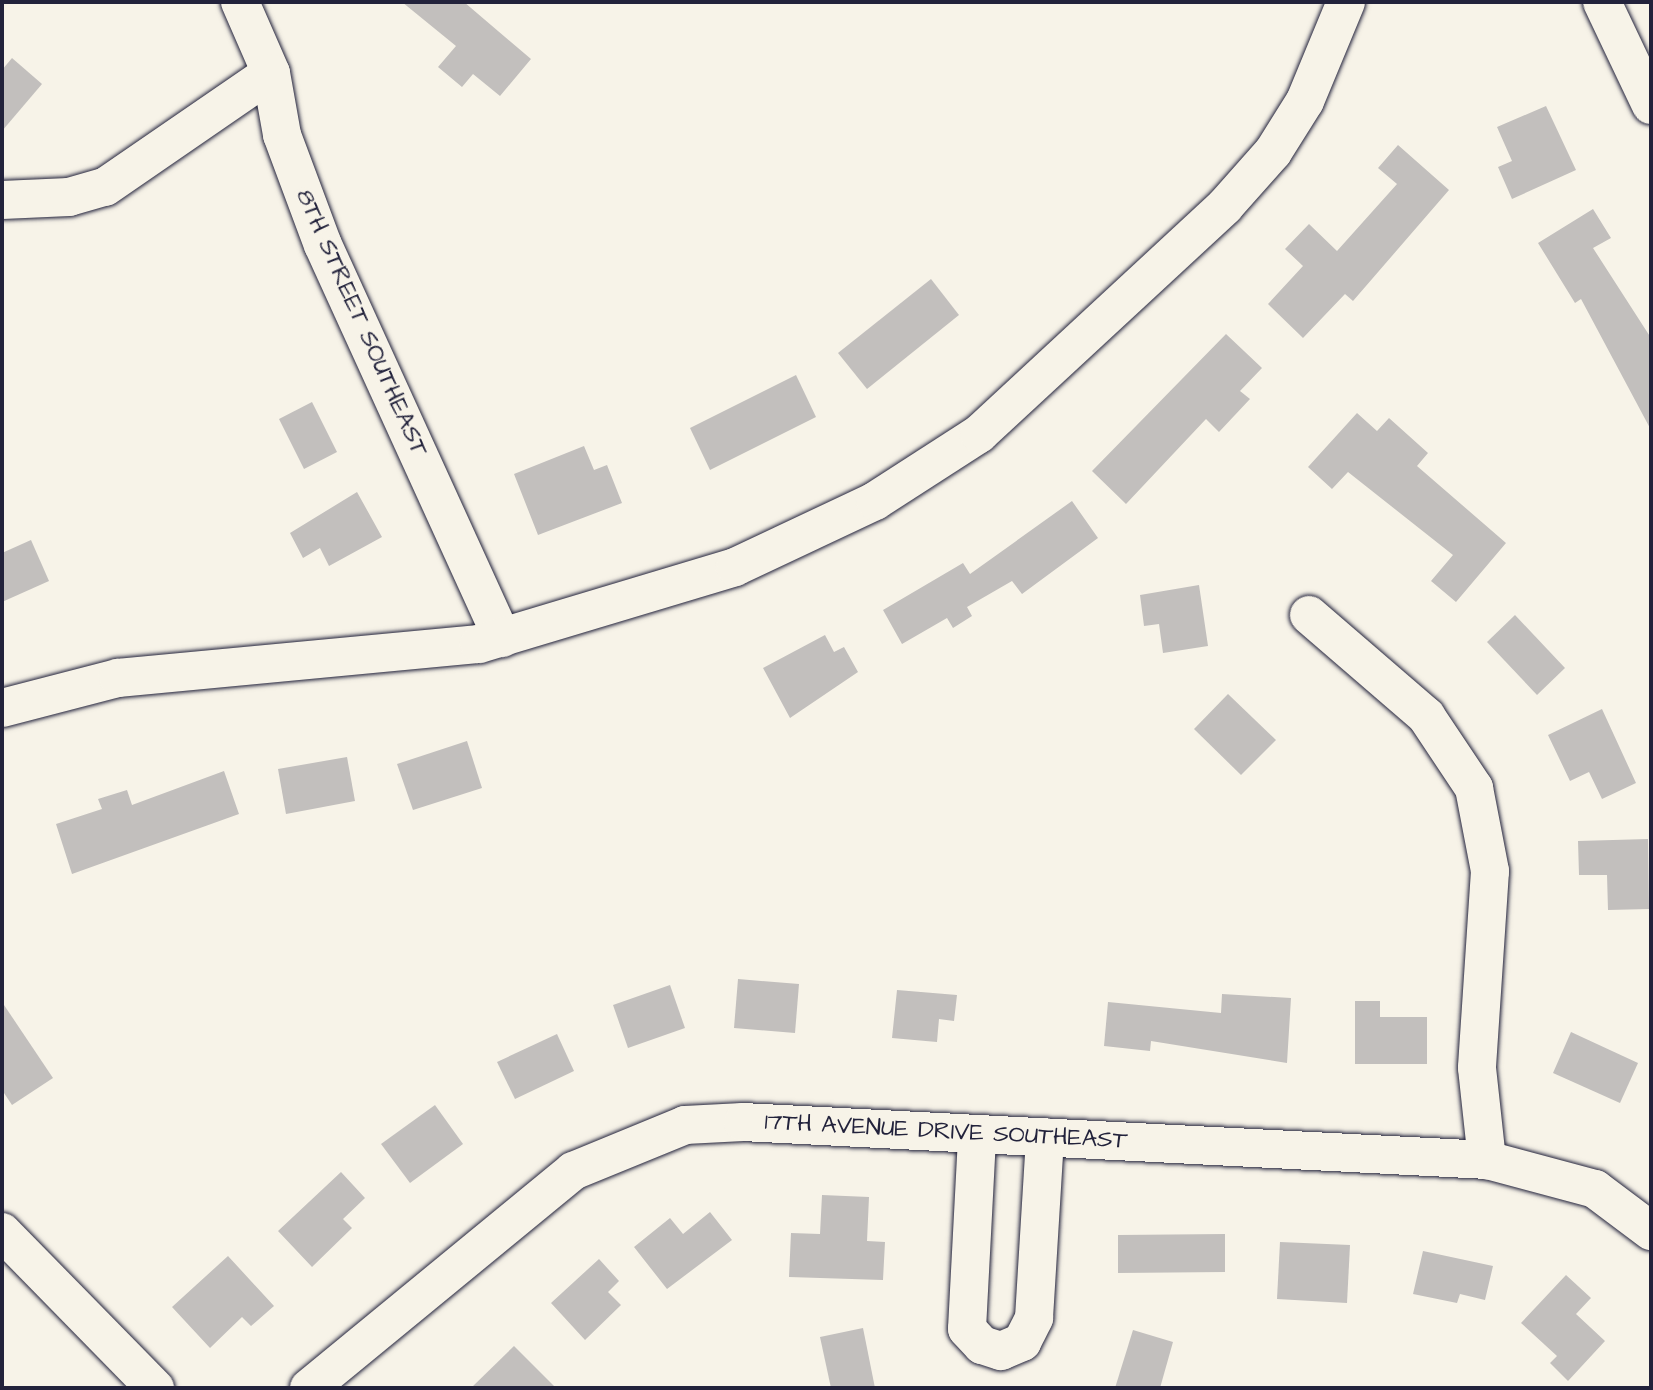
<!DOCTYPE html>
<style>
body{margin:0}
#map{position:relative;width:1653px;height:1390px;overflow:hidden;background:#f7f3e8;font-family:"Architects Daughter",sans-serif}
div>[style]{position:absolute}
.building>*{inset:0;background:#c2bfbd}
.roads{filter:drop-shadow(0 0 2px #22223b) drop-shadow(0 0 2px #22223b)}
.minor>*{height:38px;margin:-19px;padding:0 19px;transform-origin:19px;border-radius:19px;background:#f7f3e8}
span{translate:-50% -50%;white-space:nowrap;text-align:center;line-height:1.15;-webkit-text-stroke:7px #f7f3e8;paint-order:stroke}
.street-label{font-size:24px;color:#22223b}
.frame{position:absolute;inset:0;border:4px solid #22223b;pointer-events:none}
</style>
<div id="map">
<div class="building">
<i style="clip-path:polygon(402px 2px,464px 2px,531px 59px,500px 96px,473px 74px,462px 87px,438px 67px,456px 46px)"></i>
<i style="clip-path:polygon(12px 58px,42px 84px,2px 131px,2px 70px)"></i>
<i style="clip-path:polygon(1546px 106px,1576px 170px,1512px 199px,1498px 167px,1512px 161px,1497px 127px)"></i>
<i style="clip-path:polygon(1398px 145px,1449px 190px,1353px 301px,1345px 294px,1303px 338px,1268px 304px,1303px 266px,1285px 249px,1309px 224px,1337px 251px,1397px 184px,1378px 168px)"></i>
<i style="clip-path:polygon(1593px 209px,1611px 238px,1593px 248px,1651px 338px,1651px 430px,1581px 299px,1575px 303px,1538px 243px)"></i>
<i style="clip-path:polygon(931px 279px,959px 315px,867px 389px,838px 353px)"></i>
<i style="clip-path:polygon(1226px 334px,1262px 368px,1240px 391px,1250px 399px,1219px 432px,1206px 419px,1126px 504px,1092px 471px)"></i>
<i style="clip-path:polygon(796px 375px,816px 417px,710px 470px,690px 428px)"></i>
<i style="clip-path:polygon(312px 402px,337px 452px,304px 469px,279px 419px)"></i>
<i style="clip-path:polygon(1357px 413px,1377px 431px,1389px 418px,1428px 453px,1417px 466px,1506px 543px,1456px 602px,1431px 581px,1453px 555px,1348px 472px,1332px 489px,1308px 467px)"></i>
<i style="clip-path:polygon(584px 446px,594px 470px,607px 465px,622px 503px,538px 535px,514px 474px)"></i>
<i style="clip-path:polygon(357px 492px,382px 537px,329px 566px,320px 548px,303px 558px,290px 533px)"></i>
<i style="clip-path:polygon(1072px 501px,1098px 538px,1022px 594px,1012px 581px,967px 607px,972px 616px,953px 628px,947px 618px,902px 644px,883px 610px,963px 563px,970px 574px)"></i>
<i style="clip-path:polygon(31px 540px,49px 581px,2px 602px,2px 553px)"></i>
<i style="clip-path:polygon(1199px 585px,1208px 646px,1163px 653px,1159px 624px,1144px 626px,1140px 595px)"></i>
<i style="clip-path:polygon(1515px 615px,1565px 668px,1537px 695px,1487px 642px)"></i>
<i style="clip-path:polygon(825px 635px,834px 652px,844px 647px,858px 672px,790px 718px,763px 668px)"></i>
<i style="clip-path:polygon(1228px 694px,1276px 740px,1241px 775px,1194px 729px)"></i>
<i style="clip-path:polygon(1602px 709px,1636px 783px,1602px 799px,1589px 772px,1570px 781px,1548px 735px)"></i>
<i style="clip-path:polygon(467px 741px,482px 788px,413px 810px,397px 764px)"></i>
<i style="clip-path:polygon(347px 757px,355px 801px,286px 814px,278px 769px)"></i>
<i style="clip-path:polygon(224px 771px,239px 814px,72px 874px,56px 824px,102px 809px,98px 799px,127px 790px,132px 805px)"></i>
<i style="clip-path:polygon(1648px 839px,1649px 909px,1608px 910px,1607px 875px,1579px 875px,1578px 841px)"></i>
<i style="clip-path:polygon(738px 979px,799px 984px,795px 1033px,734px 1028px)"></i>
<i style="clip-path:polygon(670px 985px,685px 1028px,628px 1048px,613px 1005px)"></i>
<i style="clip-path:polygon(897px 990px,957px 995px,954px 1021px,939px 1019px,937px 1042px,892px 1038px)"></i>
<i style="clip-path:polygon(1222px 994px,1291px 998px,1287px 1063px,1151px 1041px,1150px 1051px,1104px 1046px,1108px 1002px,1221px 1013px)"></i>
<i style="clip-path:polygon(1355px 1001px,1380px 1001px,1380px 1017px,1427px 1017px,1427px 1064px,1355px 1064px)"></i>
<i style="clip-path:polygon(2px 1002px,53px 1078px,12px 1105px,2px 1090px)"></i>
<i style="clip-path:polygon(1571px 1032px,1638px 1063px,1620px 1103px,1553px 1073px)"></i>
<i style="clip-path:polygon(557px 1034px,574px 1071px,515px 1099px,497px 1062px)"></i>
<i style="clip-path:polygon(435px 1105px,463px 1144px,410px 1183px,381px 1144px)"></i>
<i style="clip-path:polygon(341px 1172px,365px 1198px,343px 1219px,352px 1228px,312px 1267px,278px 1231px)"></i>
<i style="clip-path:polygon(822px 1195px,869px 1197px,867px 1241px,885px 1242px,883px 1280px,789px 1277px,791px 1233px,820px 1234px)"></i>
<i style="clip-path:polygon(710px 1212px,732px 1240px,667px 1289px,634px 1247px,670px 1218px,683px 1234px)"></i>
<i style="clip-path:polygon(1225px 1234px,1225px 1272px,1118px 1273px,1118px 1235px)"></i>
<i style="clip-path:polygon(1280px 1242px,1350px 1245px,1347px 1303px,1277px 1299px)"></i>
<i style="clip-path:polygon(1423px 1251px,1493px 1266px,1485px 1300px,1460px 1294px,1457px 1303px,1413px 1294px)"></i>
<i style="clip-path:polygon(228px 1256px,274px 1306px,251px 1326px,242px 1317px,210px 1348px,172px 1307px)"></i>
<i style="clip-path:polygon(599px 1259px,619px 1281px,608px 1292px,621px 1305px,585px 1340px,551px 1303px)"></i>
<i style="clip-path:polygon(1566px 1275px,1591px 1298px,1576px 1314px,1605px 1341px,1568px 1381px,1550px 1363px,1557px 1356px,1521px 1323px)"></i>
<i style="clip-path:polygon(863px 1328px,875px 1388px,831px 1388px,820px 1337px)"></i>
<i style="clip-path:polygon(1133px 1330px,1173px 1342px,1160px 1388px,1115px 1388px)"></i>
<i style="clip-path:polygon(514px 1346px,556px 1388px,471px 1388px)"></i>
</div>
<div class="roads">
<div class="minor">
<i style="left:240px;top:2px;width:77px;rotate:66.4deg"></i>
<i style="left:271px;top:73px;width:63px;rotate:79.9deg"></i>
<i style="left:282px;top:135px;width:117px;rotate:69.6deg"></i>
<i style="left:323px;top:245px;width:432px;rotate:65.5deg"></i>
<i style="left:1602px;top:2px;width:114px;rotate:64.6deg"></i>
<i style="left:2px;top:200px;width:67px;rotate:-2.6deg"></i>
<i style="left:69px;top:197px;width:37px;rotate:-16deg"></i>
<i style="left:105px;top:187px;width:201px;rotate:-34.5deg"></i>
<i style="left:1309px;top:615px;width:155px;rotate:40.8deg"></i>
<i style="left:1426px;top:716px;width:87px;rotate:56.3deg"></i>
<i style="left:1474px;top:788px;width:85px;rotate:79.1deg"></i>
<i style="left:1490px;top:871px;width:197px;rotate:93.8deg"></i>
<i style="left:1477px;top:1068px;width:93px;rotate:83.8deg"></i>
<i style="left:2px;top:708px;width:120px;rotate:-14.5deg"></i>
<i style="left:118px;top:678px;width:363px;rotate:-5.4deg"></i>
<i style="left:479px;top:644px;width:267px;rotate:-16.7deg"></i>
<i style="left:735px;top:567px;width:155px;rotate:-25.2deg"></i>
<i style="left:875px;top:501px;width:124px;rotate:-32.8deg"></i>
<i style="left:979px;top:434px;width:335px;rotate:-42.8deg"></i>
<i style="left:1225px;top:206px;width:72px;rotate:-48.4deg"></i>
<i style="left:1273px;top:152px;width:60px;rotate:-57.9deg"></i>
<i style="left:1305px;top:101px;width:107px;rotate:-67.5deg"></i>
<i style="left:977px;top:1138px;width:191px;rotate:93deg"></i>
<i style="left:967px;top:1329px;width:22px;rotate:47deg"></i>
<i style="left:982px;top:1345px;width:20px;rotate:18deg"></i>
<i style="left:1001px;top:1351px;width:23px;rotate:-23deg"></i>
<i style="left:1022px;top:1342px;width:27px;rotate:-63deg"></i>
<i style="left:1034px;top:1318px;width:181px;rotate:-86.5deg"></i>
<i style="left:2px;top:1232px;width:219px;rotate:45.6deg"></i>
<i style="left:309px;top:1388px;width:342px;rotate:-39.4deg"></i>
<i style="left:573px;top:1171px;width:121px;rotate:-22.3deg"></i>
<i style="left:685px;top:1125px;width:58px;rotate:-3deg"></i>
<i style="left:743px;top:1122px;width:745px;rotate:2.92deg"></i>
<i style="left:1487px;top:1160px;width:112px;rotate:15deg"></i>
<i style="left:1595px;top:1189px;width:70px;rotate:36.9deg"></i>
</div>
</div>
<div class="street-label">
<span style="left:361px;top:323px;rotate:66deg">8TH STREET SOUTHEAST</span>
<span style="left:946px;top:1132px;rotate:3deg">17TH AVENUE DRIVE SOUTHEAST</span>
</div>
<div class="frame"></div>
</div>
